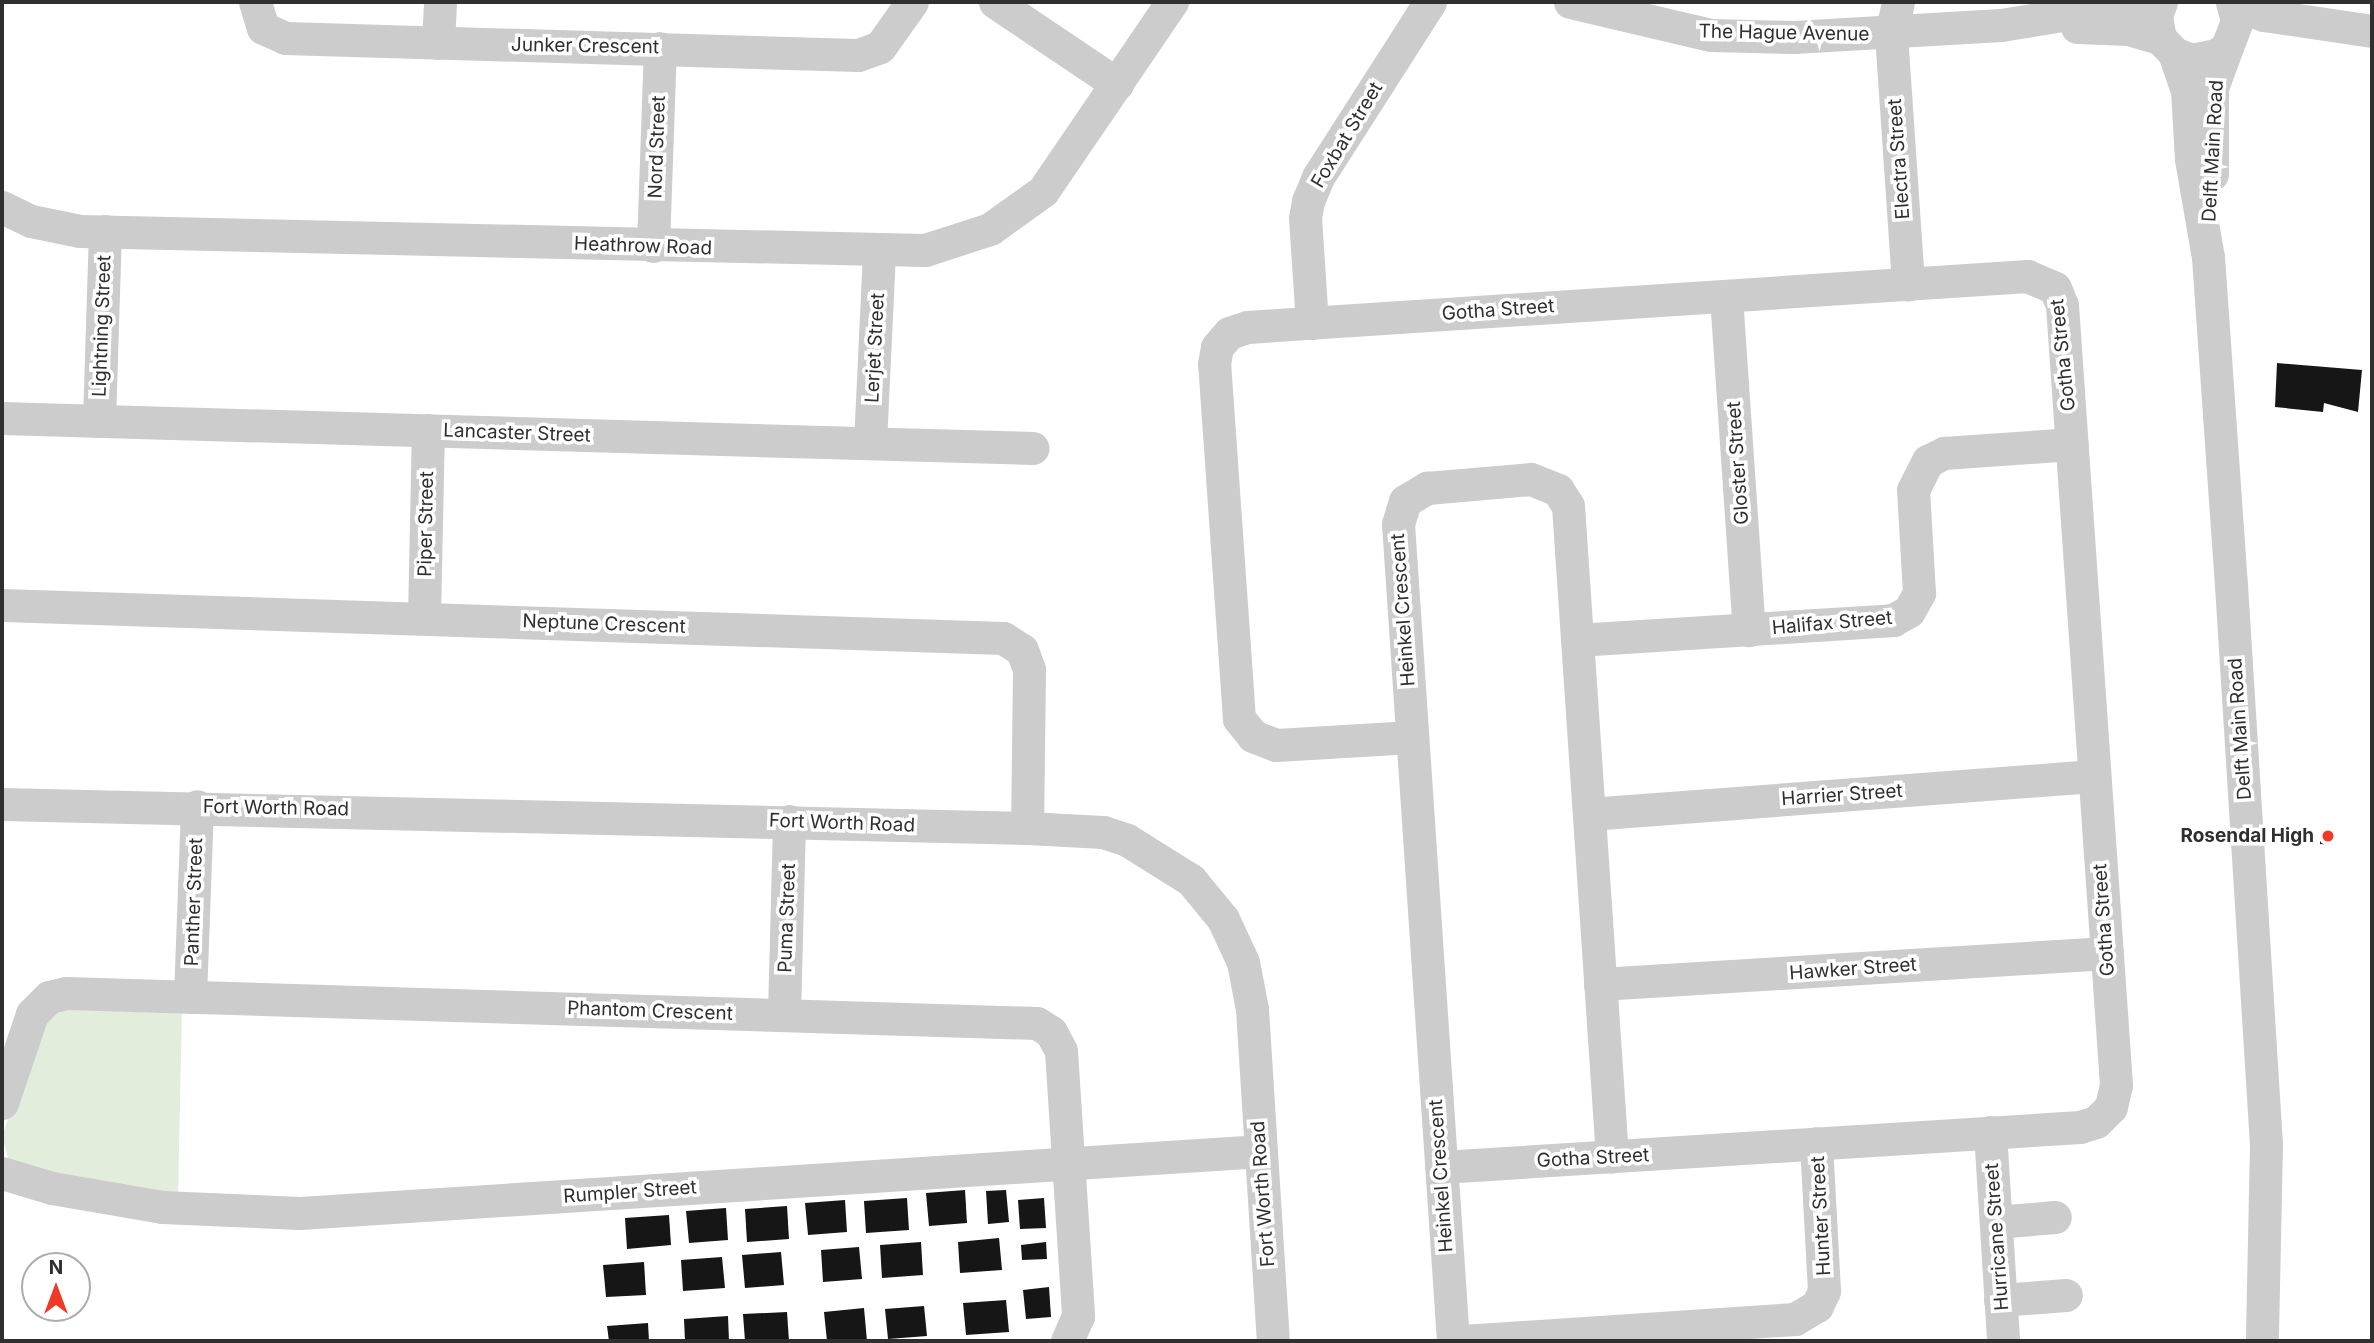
<!DOCTYPE html>
<style>
body{margin:0}
#map{position:relative;width:2374px;height:1343px;overflow:hidden;background:#fff;font-family:Inter,sans-serif}
div>[style]{position:absolute}
.green>*{inset:0;background:#e2eddb}
.building>*{inset:0;background:#161616}
.minor>*{height:33px;margin:-16.5px;padding:0 16.5px;transform-origin:16.5px;border-radius:16.5px;background:#ccc}
.dots>*{width:19px;height:19px;translate:-50% -50%;box-sizing:border-box;border:4px solid #fff;border-radius:50%}
span{translate:-50% -50%;white-space:nowrap;text-align:center;line-height:1.15;-webkit-text-stroke:7px #fff;paint-order:stroke}
.street-label{font-size:19px;color:#2f2f2f}
.poi-label{font-size:19px;color:#2f2f2f;font-weight:700}
.right{translate:-100% -50%;text-align:right}
.frame{position:absolute;inset:0;border:4px solid #2f2f2f;pointer-events:none}
.north{position:absolute;left:21px;top:1252px;width:70px;height:70px;box-sizing:border-box;background:#fff;border:2px solid #acacac;border-radius:50%;rotate:0deg;font-size:19px;font-weight:700;line-height:28px;text-align:center;color:#2f2f2f}
.north::after{content:'';display:block;margin:auto;width:24px;height:32px;background:#f03926;clip-path:polygon(50% 0,100% 100%,50% 72%,0 100%)}
</style>
<div id="map">
<div class="green">
<i style="clip-path:polygon(182px 1007px,178px 1198px,86px 1187px,9px 1161px,2px 1137px,41px 1018px,51px 1008px)"></i>
</div>
<div class="building">
<i style="clip-path:polygon(2277px 363px,2362px 370px,2358px 412px,2324px 403px,2323px 412px,2275px 407px)"></i>
<i style="clip-path:polygon(2320px 832px,2333px 834px,2332px 845px,2320px 844px)"></i>
<i style="clip-path:polygon(965px 1190px,967px 1223px,929px 1226px,926px 1193px)"></i>
<i style="clip-path:polygon(1006px 1190px,1009px 1222px,988px 1224px,986px 1191px)"></i>
<i style="clip-path:polygon(907px 1198px,909px 1230px,866px 1233px,864px 1201px)"></i>
<i style="clip-path:polygon(1044px 1198px,1046px 1228px,1020px 1229px,1018px 1200px)"></i>
<i style="clip-path:polygon(845px 1200px,847px 1232px,808px 1235px,805px 1203px)"></i>
<i style="clip-path:polygon(787px 1206px,789px 1239px,747px 1242px,745px 1209px)"></i>
<i style="clip-path:polygon(726px 1208px,728px 1240px,689px 1243px,686px 1211px)"></i>
<i style="clip-path:polygon(669px 1215px,671px 1245px,627px 1249px,625px 1218px)"></i>
<i style="clip-path:polygon(999px 1238px,1002px 1270px,960px 1273px,958px 1242px)"></i>
<i style="clip-path:polygon(921px 1242px,923px 1275px,882px 1278px,880px 1245px)"></i>
<i style="clip-path:polygon(1046px 1242px,1047px 1259px,1022px 1260px,1021px 1245px)"></i>
<i style="clip-path:polygon(859px 1247px,862px 1279px,823px 1282px,821px 1250px)"></i>
<i style="clip-path:polygon(781px 1252px,784px 1285px,745px 1288px,742px 1255px)"></i>
<i style="clip-path:polygon(722px 1257px,725px 1288px,683px 1291px,681px 1260px)"></i>
<i style="clip-path:polygon(644px 1262px,646px 1295px,606px 1297px,603px 1265px)"></i>
<i style="clip-path:polygon(1049px 1287px,1051px 1317px,1026px 1319px,1023px 1290px)"></i>
<i style="clip-path:polygon(1006px 1300px,1009px 1332px,966px 1335px,963px 1303px)"></i>
<i style="clip-path:polygon(924px 1306px,927px 1336px,888px 1339px,885px 1309px)"></i>
<i style="clip-path:polygon(864px 1308px,867px 1341px,827px 1341px,824px 1312px)"></i>
<i style="clip-path:polygon(787px 1312px,789px 1341px,745px 1341px,743px 1314px)"></i>
<i style="clip-path:polygon(728px 1316px,729px 1341px,685px 1341px,684px 1319px)"></i>
<i style="clip-path:polygon(648px 1323px,649px 1341px,609px 1341px,607px 1326px)"></i>
</div>
<div class="minor">
<i style="left:255px;top:2px;width:27px;rotate:73deg"></i>
<i style="left:263px;top:28px;width:24px;rotate:24deg"></i>
<i style="left:285px;top:38px;width:573px;rotate:1.7deg"></i>
<i style="left:858px;top:55px;width:23px;rotate:-20deg"></i>
<i style="left:880px;top:47px;width:55px;rotate:-54.6deg"></i>
<i style="left:995px;top:2px;width:147px;rotate:33.9deg"></i>
<i style="left:1570px;top:2px;width:145px;rotate:13.2deg"></i>
<i style="left:1711px;top:35px;width:83px;rotate:1.4deg"></i>
<i style="left:1794px;top:37px;width:207px;rotate:-3.3deg"></i>
<i style="left:2001px;top:25px;width:143px;rotate:-9.3deg"></i>
<i style="left:1898px;top:2px;width:33px;rotate:102deg"></i>
<i style="left:1891px;top:34px;width:251px;rotate:86.1deg"></i>
<i style="left:2161px;top:2px;width:15px;rotate:110deg"></i>
<i style="left:2156px;top:16px;width:22px;rotate:80deg"></i>
<i style="left:2160px;top:38px;width:21px;rotate:47deg"></i>
<i style="left:2174px;top:53px;width:18px;rotate:22deg"></i>
<i style="left:2191px;top:60px;width:26px;rotate:-11deg"></i>
<i style="left:2217px;top:55px;width:13px;rotate:-39deg"></i>
<i style="left:2227px;top:47px;width:28px;rotate:-69deg"></i>
<i style="left:2237px;top:21px;width:20px;rotate:-105deg"></i>
<i style="left:2233px;top:2px;width:34px;rotate:23deg"></i>
<i style="left:2264px;top:15px;width:109px;rotate:8.4deg"></i>
<i style="left:2077px;top:27px;width:51px;rotate:2.2deg"></i>
<i style="left:2128px;top:29px;width:33px;rotate:16deg"></i>
<i style="left:438px;top:43px;width:41px;rotate:-87.2deg"></i>
<i style="left:2174px;top:53px;width:39px;rotate:71deg"></i>
<i style="left:2187px;top:90px;width:69px;rotate:86.7deg"></i>
<i style="left:2191px;top:159px;width:99px;rotate:80.2deg"></i>
<i style="left:2208px;top:257px;width:329px;rotate:86deg"></i>
<i style="left:2231px;top:585px;width:560px;rotate:86.42deg"></i>
<i style="left:2266px;top:1144px;width:197px;rotate:91.2deg"></i>
<i style="left:2212px;top:174px;width:86px;rotate:-90deg"></i>
<i style="left:2212px;top:88px;width:44px;rotate:-69.9deg"></i>
<i style="left:2px;top:207px;width:32px;rotate:26deg"></i>
<i style="left:31px;top:221px;width:50px;rotate:11.5deg"></i>
<i style="left:80px;top:231px;width:845px;rotate:1.29deg"></i>
<i style="left:925px;top:250px;width:68px;rotate:-17.9deg"></i>
<i style="left:990px;top:229px;width:65px;rotate:-35.6deg"></i>
<i style="left:1043px;top:191px;width:229px;rotate:-55.7deg"></i>
<i style="left:653px;top:246px;width:198px;rotate:-88deg"></i>
<i style="left:1726px;top:296px;width:335px;rotate:86.1deg"></i>
<i style="left:1312px;top:323px;width:105px;rotate:-93.8deg"></i>
<i style="left:1305px;top:218px;width:17px;rotate:-80deg"></i>
<i style="left:1308px;top:201px;width:26px;rotate:-67deg"></i>
<i style="left:1318px;top:177px;width:208px;rotate:-57.4deg"></i>
<i style="left:2px;top:418px;width:1031px;rotate:1.67deg"></i>
<i style="left:99px;top:421px;width:190px;rotate:-88.2deg"></i>
<i style="left:870px;top:443px;width:191px;rotate:-87.3deg"></i>
<i style="left:2px;top:605px;width:1002px;rotate:1.89deg"></i>
<i style="left:1003px;top:638px;width:22px;rotate:32deg"></i>
<i style="left:1022px;top:650px;width:20px;rotate:70deg"></i>
<i style="left:1029px;top:669px;width:159px;rotate:90.7deg"></i>
<i style="left:424px;top:618px;width:188px;rotate:-88.8deg"></i>
<i style="left:1577px;top:640px;width:317px;rotate:-3.6deg"></i>
<i style="left:1893px;top:620px;width:18px;rotate:-29deg"></i>
<i style="left:1909px;top:611px;width:21px;rotate:-61deg"></i>
<i style="left:1919px;top:593px;width:103px;rotate:-93.3deg"></i>
<i style="left:1913px;top:490px;width:33px;rotate:-63deg"></i>
<i style="left:1928px;top:461px;width:18px;rotate:-27deg"></i>
<i style="left:1944px;top:453px;width:128px;rotate:-4deg"></i>
<i style="left:1412px;top:737px;width:136px;rotate:176.6deg"></i>
<i style="left:1276px;top:745px;width:25px;rotate:-159deg"></i>
<i style="left:1253px;top:736px;width:22px;rotate:-129deg"></i>
<i style="left:1239px;top:719px;width:356px;rotate:-94deg"></i>
<i style="left:1214px;top:364px;width:17px;rotate:-80deg"></i>
<i style="left:1217px;top:347px;width:18px;rotate:-49deg"></i>
<i style="left:1229px;top:333px;width:19px;rotate:-18deg"></i>
<i style="left:1247px;top:327px;width:782px;rotate:-3.74deg"></i>
<i style="left:2027px;top:276px;width:30px;rotate:23deg"></i>
<i style="left:2055px;top:288px;width:18px;rotate:68deg"></i>
<i style="left:2062px;top:305px;width:782px;rotate:86.04deg"></i>
<i style="left:2116px;top:1085px;width:23px;rotate:103deg"></i>
<i style="left:2111px;top:1107px;width:21px;rotate:135deg"></i>
<i style="left:2096px;top:1122px;width:17px;rotate:163deg"></i>
<i style="left:2080px;top:1127px;width:640px;rotate:176.42deg"></i>
<i style="left:2px;top:804px;width:1025px;rotate:1.34deg"></i>
<i style="left:1027px;top:828px;width:76px;rotate:3deg"></i>
<i style="left:1103px;top:832px;width:25px;rotate:18deg"></i>
<i style="left:1127px;top:840px;width:75px;rotate:32deg"></i>
<i style="left:1191px;top:880px;width:50px;rotate:50.6deg"></i>
<i style="left:1223px;top:919px;width:47px;rotate:65.1deg"></i>
<i style="left:1243px;top:962px;width:48px;rotate:79.2deg"></i>
<i style="left:1252px;top:1009px;width:333px;rotate:86.4deg"></i>
<i style="left:1589px;top:814px;width:506px;rotate:-4.3deg"></i>
<i style="left:1600px;top:984px;width:508px;rotate:-3.5deg"></i>
<i style="left:190px;top:997px;width:191px;rotate:-87.9deg"></i>
<i style="left:784px;top:1014px;width:193px;rotate:-88.5deg"></i>
<i style="left:2px;top:1103px;width:94px;rotate:-71.4deg"></i>
<i style="left:32px;top:1014px;width:24px;rotate:-45deg"></i>
<i style="left:49px;top:997px;width:17px;rotate:-13deg"></i>
<i style="left:66px;top:993px;width:971px;rotate:1.77deg"></i>
<i style="left:1037px;top:1023px;width:17px;rotate:33deg"></i>
<i style="left:1051px;top:1032px;width:21px;rotate:62deg"></i>
<i style="left:1061px;top:1051px;width:266px;rotate:86.3deg"></i>
<i style="left:1078px;top:1316px;width:27px;rotate:114deg"></i>
<i style="left:1990px;top:1132px;width:209px;rotate:86.4deg"></i>
<i style="left:2px;top:1173px;width:52px;rotate:16.7deg"></i>
<i style="left:52px;top:1188px;width:112px;rotate:9.8deg"></i>
<i style="left:162px;top:1207px;width:138px;rotate:2.5deg"></i>
<i style="left:300px;top:1213px;width:963px;rotate:-3.69deg"></i>
<i style="left:1996px;top:1222px;width:59px;rotate:-4.8deg"></i>
<i style="left:2000px;top:1300px;width:66px;rotate:-4.3deg"></i>
<i style="left:1453px;top:1341px;width:819px;rotate:-93.85deg"></i>
<i style="left:1398px;top:524px;width:24px;rotate:-73deg"></i>
<i style="left:1405px;top:501px;width:26px;rotate:-31deg"></i>
<i style="left:1427px;top:488px;width:104px;rotate:-4.9deg"></i>
<i style="left:1531px;top:479px;width:29px;rotate:22deg"></i>
<i style="left:1558px;top:490px;width:19px;rotate:58deg"></i>
<i style="left:1568px;top:506px;width:652px;rotate:86.13deg"></i>
<i style="left:1463px;top:1341px;width:333px;rotate:-3.8deg"></i>
<i style="left:1795px;top:1319px;width:26px;rotate:-31deg"></i>
<i style="left:1817px;top:1306px;width:17px;rotate:-65deg"></i>
<i style="left:1824px;top:1291px;width:148px;rotate:-93.1deg"></i>
</div>
<div class="dots">
<i style="left:2328px;top:836px;background:#f03926"></i>
</div>
<div class="street-label">
<span style="left:1784px;top:33px;rotate:1deg">The Hague Avenue</span>
<span style="left:585px;top:46px;rotate:1deg">Junker Crescent</span>
<span style="left:1347px;top:135px;rotate:-59deg">Foxbat Street</span>
<span style="left:657px;top:147px;rotate:-88deg">Nord Street</span>
<span style="left:2213px;top:151px;rotate:-87deg">Delft Main Road</span>
<span style="left:1899px;top:159px;rotate:-94deg">Electra Street</span>
<span style="left:643px;top:246px;rotate:2deg">Heathrow Road</span>
<span style="left:1498px;top:310px;rotate:-4deg">Gotha Street</span>
<span style="left:102px;top:326px;rotate:-88deg">Lightning Street</span>
<span style="left:875px;top:348px;rotate:-87deg">Lerjet Street</span>
<span style="left:2063px;top:355px;rotate:-96deg">Gotha Street</span>
<span style="left:517px;top:433px;rotate:2deg">Lancaster Street</span>
<span style="left:1738px;top:463px;rotate:-94deg">Gloster Street</span>
<span style="left:426px;top:524px;rotate:-89deg">Piper Street</span>
<span style="left:1403px;top:610px;rotate:-94deg">Heinkel Crescent</span>
<span style="left:1832px;top:623px;rotate:-5deg">Halifax Street</span>
<span style="left:604px;top:624px;rotate:2deg">Neptune Crescent</span>
<span style="left:2240px;top:729px;rotate:-94deg">Delft Main Road</span>
<span style="left:1842px;top:795px;rotate:-4deg">Harrier Street</span>
<span style="left:276px;top:808px;rotate:1deg">Fort Worth Road</span>
<span style="left:842px;top:823px;rotate:2deg">Fort Worth Road</span>
<span style="left:194px;top:902px;rotate:-88deg">Panther Street</span>
<span style="left:787px;top:918px;rotate:-88deg">Puma Street</span>
<span style="left:2104px;top:920px;rotate:-94deg">Gotha Street</span>
<span style="left:1853px;top:969px;rotate:-4deg">Hawker Street</span>
<span style="left:650px;top:1011px;rotate:2deg">Phantom Crescent</span>
<span style="left:1593px;top:1158px;rotate:-3deg">Gotha Street</span>
<span style="left:1441px;top:1176px;rotate:-94deg">Heinkel Crescent</span>
<span style="left:630px;top:1192px;rotate:-4deg">Rumpler Street</span>
<span style="left:1263px;top:1194px;rotate:-94deg">Fort Worth Road</span>
<span style="left:1821px;top:1216px;rotate:-93deg">Hunter Street</span>
<span style="left:1997px;top:1237px;rotate:-94deg">Hurricane Street</span>
</div>
<div class="poi-label">
<span class="right" style="left:2314px;top:836px">Rosendal High</span>
</div>
<div class="frame"></div>
<div class="north">N</div>
</div>
